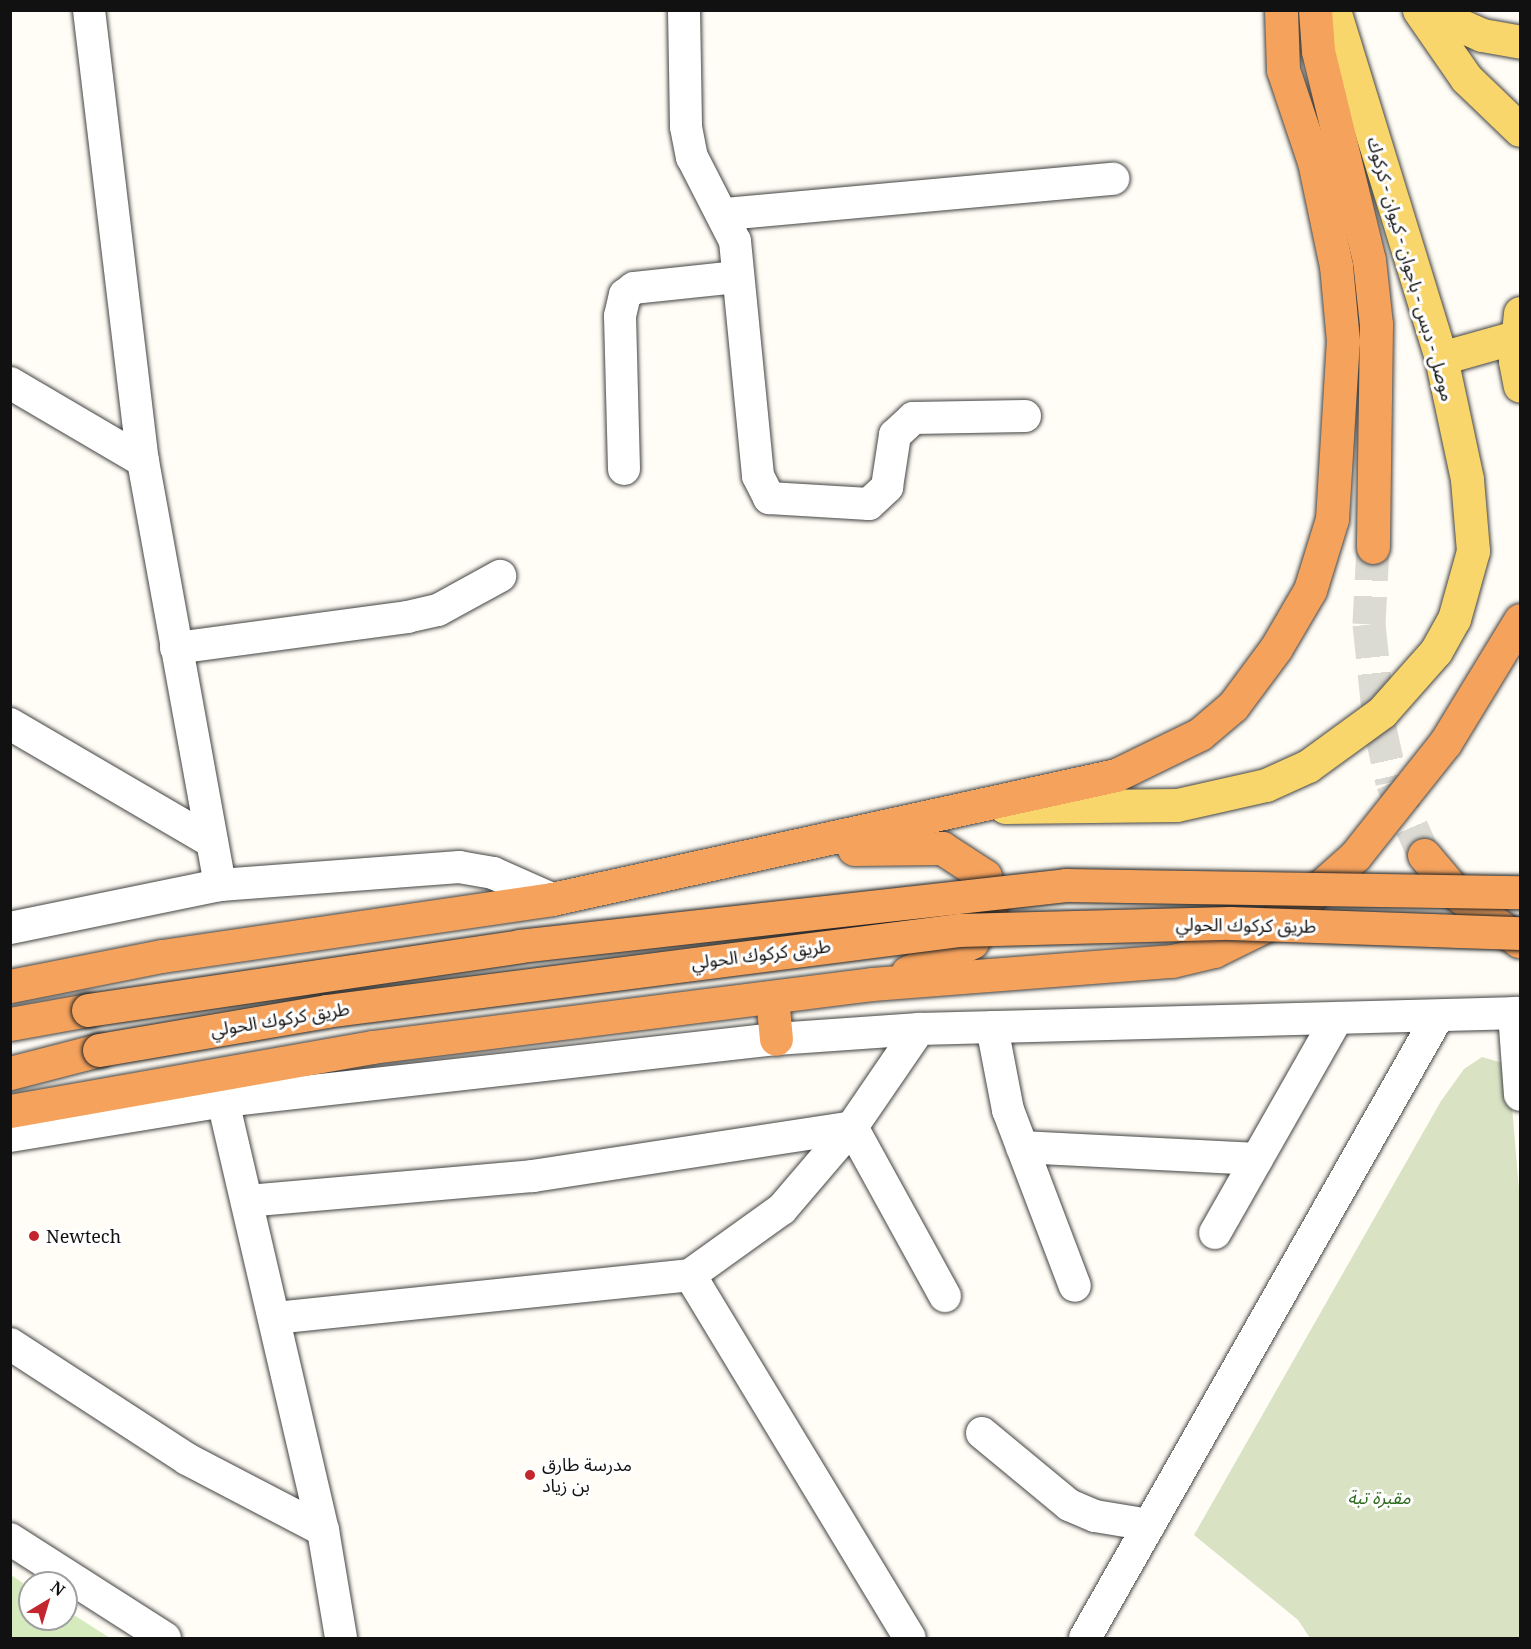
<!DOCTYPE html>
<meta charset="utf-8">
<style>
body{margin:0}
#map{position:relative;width:1531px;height:1649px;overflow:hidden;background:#fffdf5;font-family:"Noto Serif","Noto Sans Arabic",serif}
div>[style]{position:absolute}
.green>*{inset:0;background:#d5ebbd}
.cemetery>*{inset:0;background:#d9e3c4}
.highway-tunnel>*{height:33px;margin-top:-16.5px;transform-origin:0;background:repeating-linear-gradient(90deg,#dbdad3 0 33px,transparent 0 49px)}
.roads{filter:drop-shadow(0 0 2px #444) drop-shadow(0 0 2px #444)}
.minor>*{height:32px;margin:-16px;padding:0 16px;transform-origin:16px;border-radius:16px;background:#fff}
.major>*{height:33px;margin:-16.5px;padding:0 16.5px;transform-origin:16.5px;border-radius:16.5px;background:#f9d66b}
.highway>*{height:33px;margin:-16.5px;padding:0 16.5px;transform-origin:16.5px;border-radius:16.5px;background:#f5a25d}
.bridges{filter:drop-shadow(0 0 2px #222) drop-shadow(0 0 2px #222)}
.highway-bridge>*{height:33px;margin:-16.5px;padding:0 16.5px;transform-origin:16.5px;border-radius:16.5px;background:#f5a25d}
.dots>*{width:16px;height:16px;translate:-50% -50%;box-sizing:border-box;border:3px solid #fff;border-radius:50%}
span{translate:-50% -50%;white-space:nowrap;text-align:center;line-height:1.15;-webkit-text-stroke:6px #fff;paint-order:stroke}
.street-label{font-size:18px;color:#111}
.poi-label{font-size:18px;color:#111}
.left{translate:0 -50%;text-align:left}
.park-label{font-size:18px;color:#2f6b1f;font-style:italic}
.frame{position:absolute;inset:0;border:12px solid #111;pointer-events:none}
.north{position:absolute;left:18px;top:1571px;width:60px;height:60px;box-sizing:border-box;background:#fff;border:2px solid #a0a0a0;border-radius:50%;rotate:38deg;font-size:16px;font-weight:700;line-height:24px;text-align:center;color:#111}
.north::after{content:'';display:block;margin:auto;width:21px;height:27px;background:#c4262e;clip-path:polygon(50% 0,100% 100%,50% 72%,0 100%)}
</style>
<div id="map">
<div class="green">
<i style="clip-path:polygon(11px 1575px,30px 1588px,30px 1619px,66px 1619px,66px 1610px,110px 1638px,11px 1638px)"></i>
</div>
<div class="cemetery">
<i style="clip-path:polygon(1482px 1057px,1503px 1063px,1511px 1094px,1520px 1202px,1520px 1638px,1310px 1638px,1298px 1620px,1194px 1535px,1441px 1101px,1464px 1069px)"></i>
</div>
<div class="highway-tunnel">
<i style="left:1373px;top:547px;width:77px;rotate:93deg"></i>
<i style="left:1369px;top:624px;width:105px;rotate:84deg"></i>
<i style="left:1380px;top:728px;width:55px;rotate:77.5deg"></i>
<i style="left:1392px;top:782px;width:80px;rotate:66.3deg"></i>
</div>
<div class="roads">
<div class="minor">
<i style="left:89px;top:10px;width:454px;rotate:83.2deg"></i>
<i style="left:143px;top:461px;width:431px;rotate:79.7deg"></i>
<i style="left:684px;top:10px;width:117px;rotate:89deg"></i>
<i style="left:686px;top:127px;width:31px;rotate:79deg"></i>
<i style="left:692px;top:157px;width:94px;rotate:62.9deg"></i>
<i style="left:735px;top:241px;width:236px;rotate:84.4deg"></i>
<i style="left:758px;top:476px;width:25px;rotate:63deg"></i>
<i style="left:769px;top:498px;width:100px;rotate:3.4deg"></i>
<i style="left:869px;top:504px;width:25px;rotate:-43deg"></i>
<i style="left:887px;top:487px;width:53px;rotate:-81.3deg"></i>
<i style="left:895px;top:435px;width:25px;rotate:-43deg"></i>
<i style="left:913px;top:418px;width:112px;rotate:-1deg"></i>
<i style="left:725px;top:214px;width:390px;rotate:-5.2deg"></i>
<i style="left:10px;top:383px;width:154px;rotate:30.4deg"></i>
<i style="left:624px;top:469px;width:153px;rotate:-91.5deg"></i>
<i style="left:620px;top:316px;width:22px;rotate:-77deg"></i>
<i style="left:625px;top:295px;width:11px;rotate:-38deg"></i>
<i style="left:634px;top:288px;width:104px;rotate:-6.1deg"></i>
<i style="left:176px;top:648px;width:233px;rotate:-7.6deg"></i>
<i style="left:407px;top:617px;width:32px;rotate:-13deg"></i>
<i style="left:438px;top:610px;width:71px;rotate:-28.7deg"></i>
<i style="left:10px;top:724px;width:234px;rotate:30.3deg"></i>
<i style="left:10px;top:928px;width:214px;rotate:-11.6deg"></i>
<i style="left:220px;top:885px;width:240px;rotate:-4.3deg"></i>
<i style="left:459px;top:867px;width:35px;rotate:10deg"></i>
<i style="left:493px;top:873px;width:64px;rotate:23.8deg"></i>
<i style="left:1514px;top:1013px;width:82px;rotate:85.8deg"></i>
<i style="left:992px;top:1027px;width:85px;rotate:79.1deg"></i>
<i style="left:1008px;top:1110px;width:188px;rotate:69.2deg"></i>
<i style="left:223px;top:1101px;width:441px;rotate:76.9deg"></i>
<i style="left:323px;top:1530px;width:109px;rotate:80.5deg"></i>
<i style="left:10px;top:1136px;width:216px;rotate:-9.3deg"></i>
<i style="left:223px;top:1101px;width:556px;rotate:-6.4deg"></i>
<i style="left:776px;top:1039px;width:143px;rotate:-4deg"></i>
<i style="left:919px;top:1029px;width:601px;rotate:-1.52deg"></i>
<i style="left:1022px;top:1147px;width:235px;rotate:2.9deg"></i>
<i style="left:247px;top:1201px;width:287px;rotate:-5deg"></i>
<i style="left:533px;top:1176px;width:323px;rotate:-8.7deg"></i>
<i style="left:852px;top:1127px;width:193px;rotate:61.2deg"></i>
<i style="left:1215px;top:1233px;width:247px;rotate:-60.4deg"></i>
<i style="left:690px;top:1275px;width:424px;rotate:58.8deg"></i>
<i style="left:275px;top:1318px;width:417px;rotate:-5.9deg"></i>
<i style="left:690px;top:1275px;width:113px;rotate:-35.7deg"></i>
<i style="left:782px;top:1209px;width:108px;rotate:-49.5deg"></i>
<i style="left:852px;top:1127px;width:119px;rotate:-55.6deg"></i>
<i style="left:10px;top:1344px;width:211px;rotate:33deg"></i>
<i style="left:187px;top:1459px;width:153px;rotate:27.6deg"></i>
<i style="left:982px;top:1433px;width:113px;rotate:39.6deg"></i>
<i style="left:1069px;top:1505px;width:28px;rotate:23deg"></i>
<i style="left:1095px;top:1516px;width:55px;rotate:9.5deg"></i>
<i style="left:10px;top:1539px;width:184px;rotate:32.6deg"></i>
<i style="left:1085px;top:1638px;width:715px;rotate:-60.42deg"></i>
</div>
<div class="major">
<i style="left:1419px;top:10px;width:83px;rotate:55.3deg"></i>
<i style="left:1466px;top:78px;width:75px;rotate:43.9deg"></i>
<i style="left:1426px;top:10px;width:61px;rotate:24.1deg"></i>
<i style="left:1482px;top:35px;width:39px;rotate:10deg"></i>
<i style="left:1520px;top:313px;width:48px;rotate:95.9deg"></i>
<i style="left:1515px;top:361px;width:25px;rotate:79deg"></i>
<i style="left:1441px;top:358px;width:77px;rotate:-15.8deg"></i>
<i style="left:1005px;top:807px;width:172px;rotate:-0.7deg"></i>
<i style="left:1177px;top:805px;width:91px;rotate:-12.7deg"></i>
<i style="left:1266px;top:785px;width:46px;rotate:-24.3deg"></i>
<i style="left:1308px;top:766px;width:92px;rotate:-36.1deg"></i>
<i style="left:1382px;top:712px;width:81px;rotate:-48.5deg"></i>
<i style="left:1436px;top:651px;width:37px;rotate:-61deg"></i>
<i style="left:1454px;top:619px;width:71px;rotate:-74.4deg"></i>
<i style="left:1473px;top:551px;width:72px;rotate:-94.8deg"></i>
<i style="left:1467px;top:479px;width:124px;rotate:-102.1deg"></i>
<i style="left:1441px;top:358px;width:364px;rotate:-107.1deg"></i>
</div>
<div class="highway">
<i style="left:1315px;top:10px;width:41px;rotate:85.8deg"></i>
<i style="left:1318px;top:51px;width:215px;rotate:76.3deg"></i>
<i style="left:1369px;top:260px;width:64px;rotate:83.8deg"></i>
<i style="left:1376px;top:324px;width:223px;rotate:90.8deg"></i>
<i style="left:854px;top:849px;width:88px;rotate:-0.7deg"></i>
<i style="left:942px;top:848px;width:51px;rotate:33.1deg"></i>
<i style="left:985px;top:876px;width:28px;rotate:77deg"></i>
<i style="left:991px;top:903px;width:43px;rotate:116deg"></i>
<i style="left:972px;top:942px;width:71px;rotate:154.9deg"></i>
<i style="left:1424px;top:855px;width:51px;rotate:49.8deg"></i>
<i style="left:1457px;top:894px;width:78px;rotate:37.2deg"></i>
<i style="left:10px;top:986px;width:155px;rotate:-11.2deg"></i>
<i style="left:162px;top:956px;width:394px;rotate:-8.3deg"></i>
<i style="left:552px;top:899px;width:577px;rotate:-12.4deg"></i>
<i style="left:1116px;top:775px;width:93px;rotate:-26deg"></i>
<i style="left:1200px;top:734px;width:43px;rotate:-40.3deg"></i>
<i style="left:1233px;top:706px;width:72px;rotate:-53.4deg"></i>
<i style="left:1276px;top:648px;width:67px;rotate:-59.6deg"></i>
<i style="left:1310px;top:590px;width:74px;rotate:-72.8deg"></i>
<i style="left:1332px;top:519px;width:178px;rotate:-86.5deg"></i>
<i style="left:1343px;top:341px;width:75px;rotate:-95.3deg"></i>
<i style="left:1336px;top:266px;width:106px;rotate:-101.9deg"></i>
<i style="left:1314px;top:162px;width:97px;rotate:-108.6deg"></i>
<i style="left:1283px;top:70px;width:60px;rotate:-91.9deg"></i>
<i style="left:772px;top:997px;width:42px;rotate:84.6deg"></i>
<i style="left:10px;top:1024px;width:79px;rotate:-10.2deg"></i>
<i style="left:10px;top:1073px;width:92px;rotate:-14.5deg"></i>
<i style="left:10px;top:1111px;width:368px;rotate:-10deg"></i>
<i style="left:372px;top:1047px;width:504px;rotate:-7.18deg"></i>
<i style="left:872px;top:984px;width:301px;rotate:-4.4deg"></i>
<i style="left:1172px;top:961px;width:43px;rotate:-13.4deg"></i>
<i style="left:1214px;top:951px;width:86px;rotate:-26.3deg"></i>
<i style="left:1291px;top:913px;width:86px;rotate:-41.7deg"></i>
<i style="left:1355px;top:856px;width:144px;rotate:-51.5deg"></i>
<i style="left:1445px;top:743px;width:144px;rotate:-58.6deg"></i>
</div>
</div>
<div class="bridges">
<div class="highway-bridge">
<i style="left:88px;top:1010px;width:436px;rotate:-8.4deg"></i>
<i style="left:519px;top:946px;width:550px;rotate:-6.36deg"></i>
<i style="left:1066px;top:885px;width:454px;rotate:0.9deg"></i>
<i style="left:99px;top:1050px;width:230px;rotate:-9.7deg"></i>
<i style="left:326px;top:1011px;width:637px;rotate:-7.3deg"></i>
<i style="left:958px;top:930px;width:272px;rotate:-1.5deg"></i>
<i style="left:1230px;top:923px;width:290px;rotate:2deg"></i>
</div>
</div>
<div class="dots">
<i style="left:34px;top:1236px;background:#c4262e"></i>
<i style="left:530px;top:1475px;background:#c4262e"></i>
</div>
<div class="street-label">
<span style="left:1411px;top:269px;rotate:74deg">موصل - دبس - باجوان - كيوان - كركوك</span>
<span style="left:1246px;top:925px;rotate:1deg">طريق كركوك الحولي</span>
<span style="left:761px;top:954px;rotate:-7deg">طريق كركوك الحولي</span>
<span style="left:280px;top:1019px;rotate:-9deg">طريق كركوك الحولي</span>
</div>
<div class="poi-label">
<span class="left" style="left:46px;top:1236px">Newtech</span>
<span class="left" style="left:542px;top:1475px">مدرسة طارق<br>بن زياد</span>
</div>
<div class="park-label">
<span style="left:1379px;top:1497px">مقبرة تبة</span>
</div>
<div class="frame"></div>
<div class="north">N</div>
</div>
